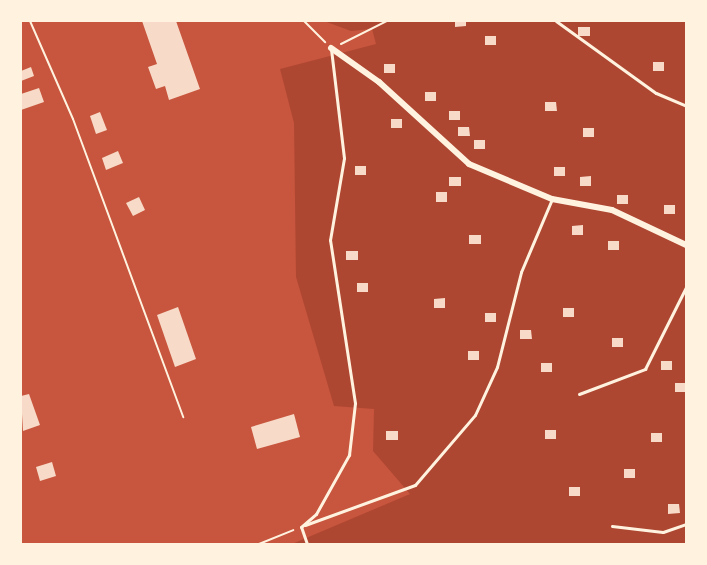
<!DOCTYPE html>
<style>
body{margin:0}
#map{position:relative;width:707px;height:565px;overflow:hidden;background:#c8553d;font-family:"DM Sans",sans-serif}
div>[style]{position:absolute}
.green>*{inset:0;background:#ae4732}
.building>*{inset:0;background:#f7dbc8}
.path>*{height:2px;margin:-1px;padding:0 1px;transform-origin:1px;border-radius:1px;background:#fff3e0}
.service>*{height:3px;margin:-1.5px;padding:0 1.5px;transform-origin:1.5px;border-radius:1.5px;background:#fff3e0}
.minor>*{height:6px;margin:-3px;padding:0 3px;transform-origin:3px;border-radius:3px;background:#fff3e0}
span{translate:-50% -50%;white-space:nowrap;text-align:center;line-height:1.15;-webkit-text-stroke:4.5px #fff3e0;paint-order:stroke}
.frame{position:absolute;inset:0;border:22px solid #fff3e0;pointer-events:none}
</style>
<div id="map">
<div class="green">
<i style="clip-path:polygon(324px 21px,686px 21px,686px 544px,292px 544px,410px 494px,373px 451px,374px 409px,334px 406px,296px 277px,294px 123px,280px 69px,376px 44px,372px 29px,351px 31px)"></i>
</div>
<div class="building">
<i style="clip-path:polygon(142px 21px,176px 21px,200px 89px,169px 100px,165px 86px,156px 89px,148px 67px,157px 64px)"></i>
<i style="clip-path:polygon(455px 21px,466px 21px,466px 26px,455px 27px)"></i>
<i style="clip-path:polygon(578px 27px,590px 27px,590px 36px,578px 36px)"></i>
<i style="clip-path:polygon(485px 36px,496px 36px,496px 45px,485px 45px)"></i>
<i style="clip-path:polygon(653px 62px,664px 62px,664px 71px,653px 71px)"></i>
<i style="clip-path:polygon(384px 64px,395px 64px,395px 73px,384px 73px)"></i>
<i style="clip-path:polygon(31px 67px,34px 76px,21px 81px,21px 71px)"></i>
<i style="clip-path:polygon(39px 88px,44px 102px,21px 110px,21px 94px)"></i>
<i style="clip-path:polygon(425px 92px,436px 92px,436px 101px,425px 101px)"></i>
<i style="clip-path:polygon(545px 102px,556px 102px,557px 111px,545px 111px)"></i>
<i style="clip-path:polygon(449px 111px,460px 111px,460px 120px,449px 120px)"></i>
<i style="clip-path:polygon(100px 112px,107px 130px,96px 134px,90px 116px)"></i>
<i style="clip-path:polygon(391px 119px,402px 119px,402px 128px,391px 128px)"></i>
<i style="clip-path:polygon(458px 127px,469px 127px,470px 136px,458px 136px)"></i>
<i style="clip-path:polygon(583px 128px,594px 128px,594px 137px,583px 137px)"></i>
<i style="clip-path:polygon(474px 140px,485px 140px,485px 149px,474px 149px)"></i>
<i style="clip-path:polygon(118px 151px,123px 163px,106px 170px,102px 158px)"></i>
<i style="clip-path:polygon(355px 166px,366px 166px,366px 175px,355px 175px)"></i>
<i style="clip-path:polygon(554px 167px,565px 167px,565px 176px,554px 176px)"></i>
<i style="clip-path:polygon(591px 176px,591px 186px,580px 186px,580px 177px)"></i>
<i style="clip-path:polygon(449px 177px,461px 177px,461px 186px,449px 186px)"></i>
<i style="clip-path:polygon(436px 192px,447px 192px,447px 202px,436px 202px)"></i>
<i style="clip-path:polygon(617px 195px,628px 195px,628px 204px,617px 204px)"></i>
<i style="clip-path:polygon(139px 197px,145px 210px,133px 216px,126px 203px)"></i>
<i style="clip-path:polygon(664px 205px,675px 205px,675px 214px,664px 214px)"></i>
<i style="clip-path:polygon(583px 225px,583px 235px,572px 235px,572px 226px)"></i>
<i style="clip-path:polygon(469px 235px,481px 235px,481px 244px,469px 244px)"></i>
<i style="clip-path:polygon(608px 241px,619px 241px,619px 250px,608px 250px)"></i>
<i style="clip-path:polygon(346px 251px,358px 251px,358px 260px,346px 260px)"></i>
<i style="clip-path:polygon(357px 283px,368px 283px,368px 292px,357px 292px)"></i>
<i style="clip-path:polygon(445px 298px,445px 308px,434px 308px,434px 299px)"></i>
<i style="clip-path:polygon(178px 307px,196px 359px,175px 367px,157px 315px)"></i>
<i style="clip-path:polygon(563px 308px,574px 308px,574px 317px,563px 317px)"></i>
<i style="clip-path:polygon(485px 313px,496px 313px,496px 322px,485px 322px)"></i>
<i style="clip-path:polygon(520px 330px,531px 330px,532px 339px,520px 339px)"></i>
<i style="clip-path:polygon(612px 338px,623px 338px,623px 347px,612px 347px)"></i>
<i style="clip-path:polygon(468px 351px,479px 351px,479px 360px,468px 360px)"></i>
<i style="clip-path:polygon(661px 361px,672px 361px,672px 370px,661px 370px)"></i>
<i style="clip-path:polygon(541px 363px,552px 363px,552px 372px,541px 372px)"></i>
<i style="clip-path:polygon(675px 383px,686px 383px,686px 392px,675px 392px)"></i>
<i style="clip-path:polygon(29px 394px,40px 425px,23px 431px,21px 396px)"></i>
<i style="clip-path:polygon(294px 414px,300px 437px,257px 449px,251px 427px)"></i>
<i style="clip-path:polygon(545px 430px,556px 430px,556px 439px,545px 439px)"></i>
<i style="clip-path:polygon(386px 431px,398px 431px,398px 440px,386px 440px)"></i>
<i style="clip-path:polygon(651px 433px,662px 433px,662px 442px,651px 442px)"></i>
<i style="clip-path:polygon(52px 462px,56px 476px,40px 481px,36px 467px)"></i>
<i style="clip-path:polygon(624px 469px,635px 469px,635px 478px,624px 478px)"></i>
<i style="clip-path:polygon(569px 487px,580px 487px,580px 496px,569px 496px)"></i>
<i style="clip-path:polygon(668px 504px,679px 504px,680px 513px,668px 514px)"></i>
</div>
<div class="path">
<i style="left:30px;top:21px;width:107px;rotate:66.3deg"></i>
<i style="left:73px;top:119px;width:318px;rotate:69.7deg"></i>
<i style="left:304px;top:21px;width:30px;rotate:45deg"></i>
<i style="left:341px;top:44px;width:51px;rotate:-26.6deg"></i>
<i style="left:259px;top:544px;width:37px;rotate:-22deg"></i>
</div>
<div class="service">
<i style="left:556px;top:21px;width:123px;rotate:35.8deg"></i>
<i style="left:656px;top:93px;width:33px;rotate:23deg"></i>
<i style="left:579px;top:394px;width:71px;rotate:-20.7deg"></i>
<i style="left:645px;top:369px;width:92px;rotate:-63.4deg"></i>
<i style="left:305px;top:525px;width:117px;rotate:-20deg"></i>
<i style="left:415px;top:485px;width:92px;rotate:-49.4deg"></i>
<i style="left:475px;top:415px;width:53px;rotate:-65.4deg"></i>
<i style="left:497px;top:367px;width:98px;rotate:-75.8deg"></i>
<i style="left:521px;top:272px;width:79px;rotate:-67deg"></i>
<i style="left:612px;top:526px;width:51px;rotate:6.7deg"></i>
<i style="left:663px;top:532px;width:24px;rotate:-19deg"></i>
<i style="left:307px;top:544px;width:18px;rotate:-109deg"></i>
<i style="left:301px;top:527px;width:20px;rotate:-41deg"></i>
<i style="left:316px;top:514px;width:68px;rotate:-60.8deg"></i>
<i style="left:349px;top:455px;width:52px;rotate:-83.4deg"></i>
<i style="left:355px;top:403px;width:165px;rotate:-98.7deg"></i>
<i style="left:330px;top:240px;width:83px;rotate:-80.3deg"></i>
<i style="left:344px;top:158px;width:110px;rotate:-96.8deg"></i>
</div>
<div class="minor">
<i style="left:331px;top:48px;width:59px;rotate:35.3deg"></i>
<i style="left:379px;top:82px;width:122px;rotate:42.3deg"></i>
<i style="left:469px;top:164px;width:90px;rotate:22.9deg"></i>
<i style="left:552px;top:199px;width:61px;rotate:10.4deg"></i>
<i style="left:612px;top:210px;width:82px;rotate:25.3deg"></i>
</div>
<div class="frame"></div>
</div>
